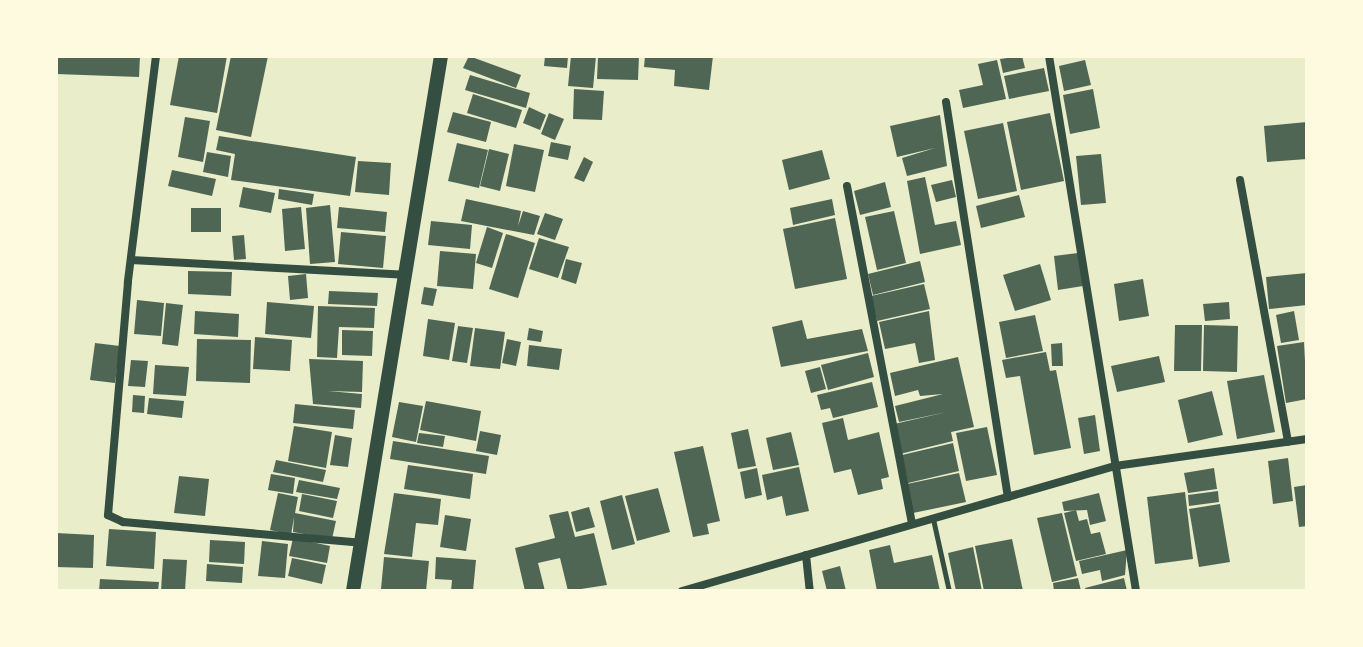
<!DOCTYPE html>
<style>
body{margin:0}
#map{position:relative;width:1363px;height:647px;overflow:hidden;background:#e9edc9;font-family:Karla,sans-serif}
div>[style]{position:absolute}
.building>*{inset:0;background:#4f6655}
.service>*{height:5px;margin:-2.5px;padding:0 2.5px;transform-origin:2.5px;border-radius:2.5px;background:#344e41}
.minor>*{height:8px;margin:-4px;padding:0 4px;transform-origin:4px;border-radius:4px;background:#344e41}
.secondary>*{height:14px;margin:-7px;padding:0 7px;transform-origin:7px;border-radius:7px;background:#344e41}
span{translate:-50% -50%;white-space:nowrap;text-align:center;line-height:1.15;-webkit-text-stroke:6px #fefae0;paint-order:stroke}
.frame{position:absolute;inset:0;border:58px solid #fefae0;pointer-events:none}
</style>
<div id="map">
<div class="building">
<i style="clip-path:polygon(56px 56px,140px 56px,139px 77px,56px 74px)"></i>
<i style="clip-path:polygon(179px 56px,227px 56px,217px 113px,170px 105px)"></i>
<i style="clip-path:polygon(231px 56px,268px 56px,251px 137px,216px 130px)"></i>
<i style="clip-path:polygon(469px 56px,521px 75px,516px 88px,463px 68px)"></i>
<i style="clip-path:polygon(545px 56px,568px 56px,567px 68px,544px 66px)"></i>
<i style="clip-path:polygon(571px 56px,596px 56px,593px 88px,568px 86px)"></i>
<i style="clip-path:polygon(598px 56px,639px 56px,638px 80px,597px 79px)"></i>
<i style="clip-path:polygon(645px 56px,713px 56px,709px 90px,674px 86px,675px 70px,644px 67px)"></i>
<i style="clip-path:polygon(1022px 56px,1025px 68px,1003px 73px,1000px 59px)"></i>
<i style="clip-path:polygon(997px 60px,1006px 99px,963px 108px,959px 90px,983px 85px,978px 64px)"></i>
<i style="clip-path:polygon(1085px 60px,1091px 85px,1064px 91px,1059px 66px)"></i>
<i style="clip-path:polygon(1044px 68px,1049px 91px,1009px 99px,1004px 76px)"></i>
<i style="clip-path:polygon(470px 75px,530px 93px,526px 108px,465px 90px)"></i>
<i style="clip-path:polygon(574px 89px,604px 91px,602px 120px,573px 119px)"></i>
<i style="clip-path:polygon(1093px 89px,1100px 128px,1070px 134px,1063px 95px)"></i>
<i style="clip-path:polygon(473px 94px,522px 110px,516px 128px,467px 113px)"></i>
<i style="clip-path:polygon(529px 107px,546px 115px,540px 130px,523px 123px)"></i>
<i style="clip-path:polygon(453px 112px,491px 122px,486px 142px,447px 132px)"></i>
<i style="clip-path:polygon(549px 113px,564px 119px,555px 140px,541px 134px)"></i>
<i style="clip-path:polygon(1050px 113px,1064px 181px,1021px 190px,1007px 122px)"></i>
<i style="clip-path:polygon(940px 115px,947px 166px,907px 176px,902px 158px,935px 148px,897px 157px,890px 126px)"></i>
<i style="clip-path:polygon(185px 117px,210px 121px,203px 162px,178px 157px)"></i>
<i style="clip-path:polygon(1307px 122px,1307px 159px,1267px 162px,1264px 126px)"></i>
<i style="clip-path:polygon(1003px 123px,1017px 191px,978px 199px,964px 131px)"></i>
<i style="clip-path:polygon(219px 136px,356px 157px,350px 196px,231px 180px,235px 154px,216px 150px)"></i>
<i style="clip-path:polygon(551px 142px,571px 146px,568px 160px,548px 156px)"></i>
<i style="clip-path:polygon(457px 143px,488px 150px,479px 188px,448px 181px)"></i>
<i style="clip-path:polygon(514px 144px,544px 150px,535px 192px,506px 186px)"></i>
<i style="clip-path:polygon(489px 149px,509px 154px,500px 191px,480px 186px)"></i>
<i style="clip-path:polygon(822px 150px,830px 179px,789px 190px,782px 160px)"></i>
<i style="clip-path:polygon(207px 152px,231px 156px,228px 177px,203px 172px)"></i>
<i style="clip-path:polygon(1101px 154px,1106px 203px,1081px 205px,1076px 156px)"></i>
<i style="clip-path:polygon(584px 157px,593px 162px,584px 182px,574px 178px)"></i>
<i style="clip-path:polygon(358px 161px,391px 163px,389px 195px,355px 192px)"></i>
<i style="clip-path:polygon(172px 170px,216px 179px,212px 196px,168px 186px)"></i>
<i style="clip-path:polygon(925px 177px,935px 225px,956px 221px,961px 245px,920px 254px,907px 181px)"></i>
<i style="clip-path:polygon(952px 180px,956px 197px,936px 202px,931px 185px)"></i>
<i style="clip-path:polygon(885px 182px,891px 207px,860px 215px,854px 191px)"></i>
<i style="clip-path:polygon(243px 187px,275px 193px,271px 213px,239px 207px)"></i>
<i style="clip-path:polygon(279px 189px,314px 194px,312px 205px,278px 199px)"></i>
<i style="clip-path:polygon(1019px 195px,1025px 217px,981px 228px,976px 206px)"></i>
<i style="clip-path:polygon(466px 199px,521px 211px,518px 226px,523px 211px,540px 216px,534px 235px,461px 221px)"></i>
<i style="clip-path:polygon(832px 199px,835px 215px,793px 225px,790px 208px)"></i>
<i style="clip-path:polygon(330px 205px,335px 262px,310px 264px,306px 208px)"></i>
<i style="clip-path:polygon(301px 207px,305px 249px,285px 251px,282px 209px)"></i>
<i style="clip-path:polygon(339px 207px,387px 212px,385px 232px,337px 228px)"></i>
<i style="clip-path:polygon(191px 208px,221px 208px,221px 232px,191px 232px)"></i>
<i style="clip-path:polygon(894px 211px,906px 263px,877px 270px,865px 217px)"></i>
<i style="clip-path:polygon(545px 213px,563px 219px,555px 240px,537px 234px)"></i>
<i style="clip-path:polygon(835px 218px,847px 279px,795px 289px,783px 229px)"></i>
<i style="clip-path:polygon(431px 221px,472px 225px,470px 249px,428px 245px)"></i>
<i style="clip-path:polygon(487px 227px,503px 233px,492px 268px,476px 263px)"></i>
<i style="clip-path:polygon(341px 232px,386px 236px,383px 268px,338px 264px)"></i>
<i style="clip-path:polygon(506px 234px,535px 243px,518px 298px,489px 289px)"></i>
<i style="clip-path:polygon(244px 235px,246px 259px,234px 260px,232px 236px)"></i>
<i style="clip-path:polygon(539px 238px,569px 247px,558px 278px,529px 269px)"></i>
<i style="clip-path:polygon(440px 251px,476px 254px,473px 289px,437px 286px)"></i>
<i style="clip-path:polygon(1078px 253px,1083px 286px,1058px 290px,1054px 256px)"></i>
<i style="clip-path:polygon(566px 259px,582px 263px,576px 284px,561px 279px)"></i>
<i style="clip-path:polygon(920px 261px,925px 282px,873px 295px,868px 274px)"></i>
<i style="clip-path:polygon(1040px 264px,1051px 300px,1015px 311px,1003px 275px)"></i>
<i style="clip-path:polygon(188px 271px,232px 272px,231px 296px,188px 294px)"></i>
<i style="clip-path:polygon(1307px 273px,1307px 305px,1269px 309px,1266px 277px)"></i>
<i style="clip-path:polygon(306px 274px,308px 298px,290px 300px,288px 276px)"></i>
<i style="clip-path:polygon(1143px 279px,1149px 316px,1119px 321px,1114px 284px)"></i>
<i style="clip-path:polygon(924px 284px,930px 309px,877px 321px,871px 296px)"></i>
<i style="clip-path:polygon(424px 287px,437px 289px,433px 306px,421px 304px)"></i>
<i style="clip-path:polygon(329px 291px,378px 293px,377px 306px,328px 304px)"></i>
<i style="clip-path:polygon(137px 300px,164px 303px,161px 336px,134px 334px)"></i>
<i style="clip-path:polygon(267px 302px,314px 306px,311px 338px,265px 334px)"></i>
<i style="clip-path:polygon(1229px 302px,1230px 319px,1205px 321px,1203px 304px)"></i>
<i style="clip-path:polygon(166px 303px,183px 305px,178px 346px,162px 344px)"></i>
<i style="clip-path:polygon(318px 306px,375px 308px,374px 328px,339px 327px,337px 358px,317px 357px)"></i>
<i style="clip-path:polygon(195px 311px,239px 314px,238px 337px,194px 334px)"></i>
<i style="clip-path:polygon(929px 311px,935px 360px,919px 363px,915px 343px,885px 349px,879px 322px)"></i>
<i style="clip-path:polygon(1294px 311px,1299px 340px,1281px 343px,1276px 315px)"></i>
<i style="clip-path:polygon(1035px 315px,1043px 351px,1006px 358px,999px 322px)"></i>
<i style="clip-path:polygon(428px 319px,455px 323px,449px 360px,423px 356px)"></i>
<i style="clip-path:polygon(802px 320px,807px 339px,862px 329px,868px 351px,781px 367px,772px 327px)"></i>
<i style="clip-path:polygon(1175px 325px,1202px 325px,1201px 371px,1174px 371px)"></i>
<i style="clip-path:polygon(1204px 325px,1238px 326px,1237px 372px,1203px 371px)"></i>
<i style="clip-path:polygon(458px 326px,473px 328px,467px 363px,452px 361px)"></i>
<i style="clip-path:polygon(475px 328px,505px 332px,500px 369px,470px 366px)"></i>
<i style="clip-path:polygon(529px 328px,543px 331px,541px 342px,527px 340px)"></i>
<i style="clip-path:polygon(342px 330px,373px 331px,372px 356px,342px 355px)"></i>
<i style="clip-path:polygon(255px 337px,292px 340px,290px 371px,253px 369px)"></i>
<i style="clip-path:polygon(197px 339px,251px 340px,250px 383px,196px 381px)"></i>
<i style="clip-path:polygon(507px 339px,521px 342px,516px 366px,502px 363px)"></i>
<i style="clip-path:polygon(1304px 342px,1307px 399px,1286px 403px,1277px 346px)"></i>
<i style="clip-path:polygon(95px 343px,120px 346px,115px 383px,90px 380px)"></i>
<i style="clip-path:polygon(1062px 343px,1063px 366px,1052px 366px,1051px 344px)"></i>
<i style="clip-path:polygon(529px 345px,562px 349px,559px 370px,527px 366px)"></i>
<i style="clip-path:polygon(1046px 352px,1050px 371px,1056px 370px,1071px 448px,1034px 455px,1020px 376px,1006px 378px,1002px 360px)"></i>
<i style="clip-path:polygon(868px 353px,874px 377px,828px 390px,821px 365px)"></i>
<i style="clip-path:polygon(1159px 356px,1165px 382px,1117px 392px,1111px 366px)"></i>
<i style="clip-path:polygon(958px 357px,974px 427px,951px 432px,953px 441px,900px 454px,894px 424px,947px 412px,899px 422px,895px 406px,943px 394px,920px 396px,918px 390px,895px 396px,890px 373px)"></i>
<i style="clip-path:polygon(309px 359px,363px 361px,362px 392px,328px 391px,362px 394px,361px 408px,313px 404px)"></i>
<i style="clip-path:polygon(131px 360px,148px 361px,145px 387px,128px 386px)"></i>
<i style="clip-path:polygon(155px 365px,189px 367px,186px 396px,153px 394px)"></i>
<i style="clip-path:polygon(820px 367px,826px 389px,811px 393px,805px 371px)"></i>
<i style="clip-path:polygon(1264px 375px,1275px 432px,1237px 439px,1227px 381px)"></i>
<i style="clip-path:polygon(872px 382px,878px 407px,833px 418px,830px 408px,821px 410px,817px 395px)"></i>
<i style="clip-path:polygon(1212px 391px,1223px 435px,1188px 443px,1178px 400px)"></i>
<i style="clip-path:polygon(133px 395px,145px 396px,144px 413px,132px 412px)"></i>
<i style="clip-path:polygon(149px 398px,184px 401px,182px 418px,147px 414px)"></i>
<i style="clip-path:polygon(426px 401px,481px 411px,476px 441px,420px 430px)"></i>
<i style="clip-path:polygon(399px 402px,423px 406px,416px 442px,392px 437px)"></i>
<i style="clip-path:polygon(295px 404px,355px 410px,353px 429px,293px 423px)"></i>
<i style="clip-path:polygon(1095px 415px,1100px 451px,1084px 454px,1078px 418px)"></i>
<i style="clip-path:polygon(843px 418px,848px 440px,879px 432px,889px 477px,881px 479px,883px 489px,858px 495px,851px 469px,834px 473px,822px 423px)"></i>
<i style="clip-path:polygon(294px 426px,332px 432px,326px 468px,288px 461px)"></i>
<i style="clip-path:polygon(987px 427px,997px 475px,966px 481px,956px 433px)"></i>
<i style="clip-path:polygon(748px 429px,756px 466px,738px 469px,731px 433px)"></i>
<i style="clip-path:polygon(480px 431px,501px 435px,497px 455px,476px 451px)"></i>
<i style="clip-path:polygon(791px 432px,799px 465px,773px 470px,766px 438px)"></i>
<i style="clip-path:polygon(419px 433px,445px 436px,443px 447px,417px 443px)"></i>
<i style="clip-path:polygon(335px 435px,352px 438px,348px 467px,330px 465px)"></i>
<i style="clip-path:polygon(393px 441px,489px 456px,486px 474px,390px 459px)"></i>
<i style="clip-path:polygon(953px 443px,959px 471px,908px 483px,902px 455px)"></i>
<i style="clip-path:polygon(703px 446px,720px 521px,707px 524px,709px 534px,693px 537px,674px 452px)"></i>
<i style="clip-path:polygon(1288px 458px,1293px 501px,1273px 504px,1268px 461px)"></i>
<i style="clip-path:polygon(276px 460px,326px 470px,323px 482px,273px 472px)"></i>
<i style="clip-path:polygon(408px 465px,473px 474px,470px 499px,404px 489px)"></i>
<i style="clip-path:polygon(799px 467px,809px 511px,786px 516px,782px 496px,767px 500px,762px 475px)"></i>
<i style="clip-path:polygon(757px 468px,762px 495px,745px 499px,740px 472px)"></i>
<i style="clip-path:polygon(1214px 468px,1217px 489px,1188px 493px,1184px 473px)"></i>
<i style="clip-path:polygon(959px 473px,966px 502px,913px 513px,907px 484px)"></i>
<i style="clip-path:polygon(271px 474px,295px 478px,293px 494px,268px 490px)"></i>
<i style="clip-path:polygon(179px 476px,209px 479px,205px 516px,174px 513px)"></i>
<i style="clip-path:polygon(299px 480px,340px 488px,337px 499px,296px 492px)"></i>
<i style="clip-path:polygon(1307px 485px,1307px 526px,1299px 527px,1294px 487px)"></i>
<i style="clip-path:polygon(658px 488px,670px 532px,637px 541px,625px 496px)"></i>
<i style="clip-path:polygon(1218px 491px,1219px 502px,1189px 506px,1188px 495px)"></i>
<i style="clip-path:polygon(1185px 492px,1193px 559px,1155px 564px,1147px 497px)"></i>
<i style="clip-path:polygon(278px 493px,298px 497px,295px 513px,336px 521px,332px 539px,293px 532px,294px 517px,291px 535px,270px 530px)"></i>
<i style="clip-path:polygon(394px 493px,441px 499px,438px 525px,416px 523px,412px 557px,384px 554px)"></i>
<i style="clip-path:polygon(1099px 493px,1106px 521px,1090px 525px,1087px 510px,1064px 511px,1062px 502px)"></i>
<i style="clip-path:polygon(302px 494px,337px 501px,333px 518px,299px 511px)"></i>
<i style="clip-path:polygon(622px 495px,635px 544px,612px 550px,600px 501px)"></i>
<i style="clip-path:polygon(1220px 504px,1230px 562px,1199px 567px,1189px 509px)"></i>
<i style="clip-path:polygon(589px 507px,595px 527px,576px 532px,571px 512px)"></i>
<i style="clip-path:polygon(1076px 510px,1079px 521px,1087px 519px,1091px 534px,1100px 532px,1106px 554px,1076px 561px,1064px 513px)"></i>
<i style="clip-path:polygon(568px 511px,575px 537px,594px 533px,607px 585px,568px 591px,560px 558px,538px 563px,545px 591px,525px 591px,515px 548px,555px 538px,549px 515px)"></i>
<i style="clip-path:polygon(1062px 513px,1077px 576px,1052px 582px,1037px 518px)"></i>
<i style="clip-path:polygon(445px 515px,471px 519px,466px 551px,440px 547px)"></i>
<i style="clip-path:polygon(109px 529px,156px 532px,154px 569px,106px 566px)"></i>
<i style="clip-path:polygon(56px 533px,94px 535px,93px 568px,56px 567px)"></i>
<i style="clip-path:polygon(293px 538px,330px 546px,327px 563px,289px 556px)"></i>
<i style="clip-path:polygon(1012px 539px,1023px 591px,984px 591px,975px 546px)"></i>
<i style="clip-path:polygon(210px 540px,245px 542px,244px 564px,209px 562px)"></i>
<i style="clip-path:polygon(262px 541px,288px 544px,285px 578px,258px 576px)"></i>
<i style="clip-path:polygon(890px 545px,894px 563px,932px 555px,940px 591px,877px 591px,869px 550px)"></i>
<i style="clip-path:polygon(973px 547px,982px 591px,956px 591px,948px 553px)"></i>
<i style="clip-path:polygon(1127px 550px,1125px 575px,1102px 581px,1100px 570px,1082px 574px,1079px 561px)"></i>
<i style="clip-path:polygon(384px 557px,429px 561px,426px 591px,381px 589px)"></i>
<i style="clip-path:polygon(436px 557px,476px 560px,473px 591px,451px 591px,452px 580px,435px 579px)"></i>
<i style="clip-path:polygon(292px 558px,326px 565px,322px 584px,288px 576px)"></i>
<i style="clip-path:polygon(163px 559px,187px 560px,185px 591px,161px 591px)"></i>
<i style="clip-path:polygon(207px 564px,243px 567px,242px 583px,206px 581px)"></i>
<i style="clip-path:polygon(840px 566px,846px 591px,827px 591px,822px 571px)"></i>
<i style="clip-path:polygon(1078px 578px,1081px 591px,1054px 591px,1053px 583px)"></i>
<i style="clip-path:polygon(1124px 578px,1127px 591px,1086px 591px,1085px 588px)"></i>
<i style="clip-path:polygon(100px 579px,159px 582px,158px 591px,99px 591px)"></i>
</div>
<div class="service">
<i style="left:933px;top:519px;width:74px;rotate:77.5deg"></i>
</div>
<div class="minor">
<i style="left:156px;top:56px;width:228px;rotate:97.1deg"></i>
<i style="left:128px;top:282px;width:234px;rotate:94.9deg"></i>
<i style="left:108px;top:515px;width:17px;rotate:25deg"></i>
<i style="left:123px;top:522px;width:239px;rotate:5deg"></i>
<i style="left:1049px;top:56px;width:542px;rotate:80.76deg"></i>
<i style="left:946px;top:102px;width:400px;rotate:81.1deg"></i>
<i style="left:1240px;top:180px;width:266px;rotate:79.6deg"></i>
<i style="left:847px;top:186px;width:344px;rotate:79.1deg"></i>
<i style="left:131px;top:260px;width:274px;rotate:3.1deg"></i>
<i style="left:806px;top:555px;width:36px;rotate:84deg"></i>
<i style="left:682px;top:591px;width:451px;rotate:-16.1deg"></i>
<i style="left:1115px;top:466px;width:194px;rotate:-8deg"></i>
</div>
<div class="secondary">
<i style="left:353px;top:591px;width:542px;rotate:-80.66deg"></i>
</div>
<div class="frame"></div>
</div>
